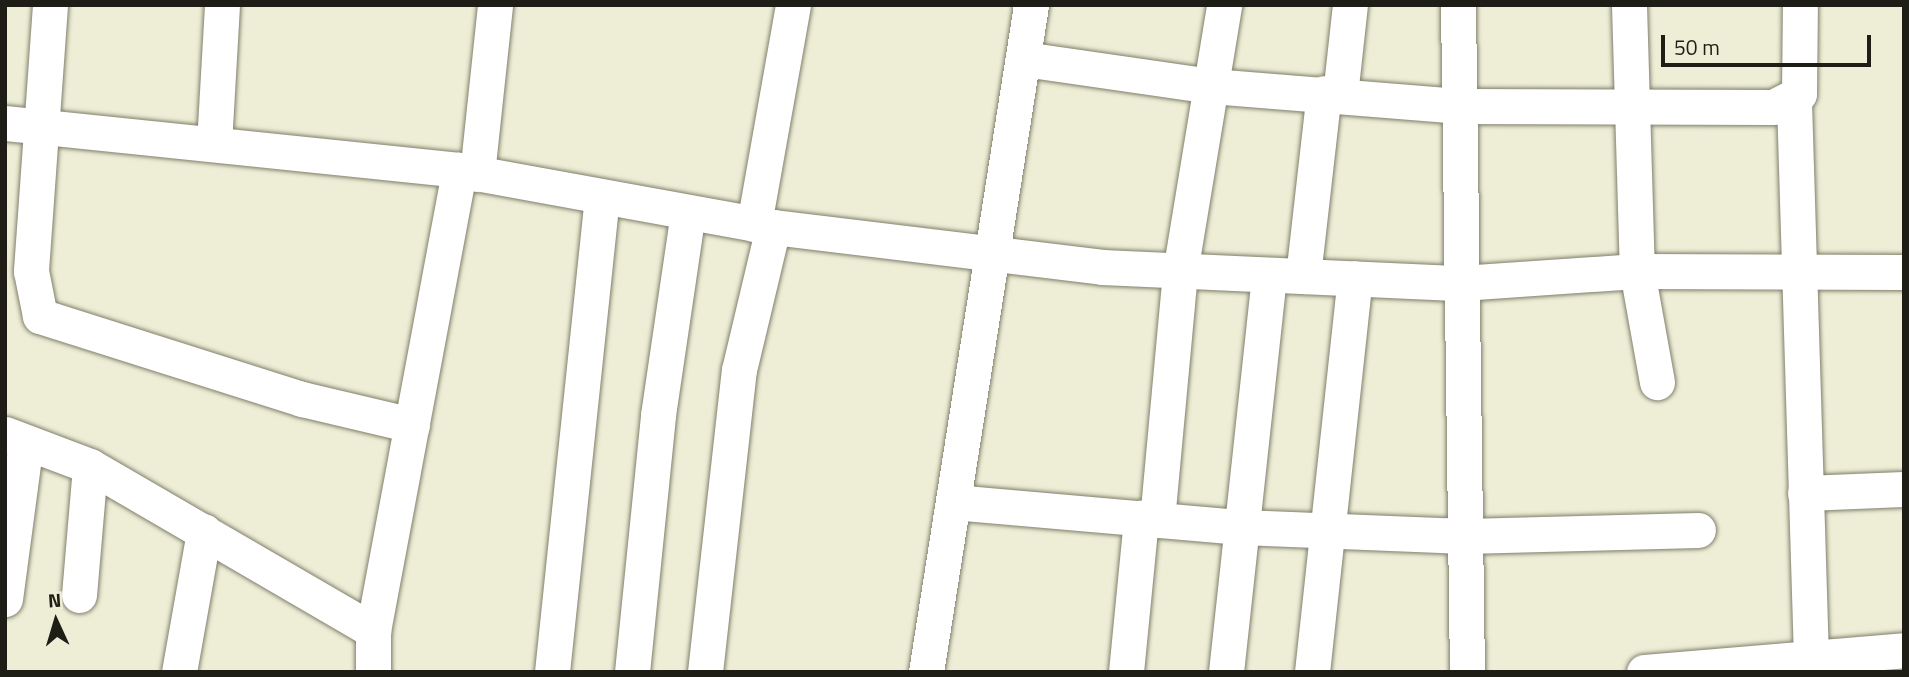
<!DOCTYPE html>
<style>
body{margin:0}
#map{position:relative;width:1909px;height:677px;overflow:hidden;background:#eeeed7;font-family:"Titillium Web",sans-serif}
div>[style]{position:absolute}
.roads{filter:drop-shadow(0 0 2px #807f6b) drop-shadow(0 0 2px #807f6b)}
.minor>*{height:35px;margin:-17.5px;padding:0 17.5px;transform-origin:17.5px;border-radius:17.5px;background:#fff}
span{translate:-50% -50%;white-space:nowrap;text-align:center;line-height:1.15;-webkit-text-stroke:6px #eeeed7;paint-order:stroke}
.frame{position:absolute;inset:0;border:7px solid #1e1e16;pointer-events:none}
.north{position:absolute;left:21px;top:586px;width:70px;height:70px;-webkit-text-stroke:5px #eeeed7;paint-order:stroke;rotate:356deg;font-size:19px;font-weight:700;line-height:28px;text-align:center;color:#1e1e16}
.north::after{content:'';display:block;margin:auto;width:24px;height:32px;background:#1e1e16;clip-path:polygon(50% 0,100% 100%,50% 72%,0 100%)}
.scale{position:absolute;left:1661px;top:35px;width:210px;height:32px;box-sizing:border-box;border:4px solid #1e1e16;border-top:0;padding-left:9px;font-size:21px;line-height:24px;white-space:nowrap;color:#1e1e16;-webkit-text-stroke:5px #eeeed7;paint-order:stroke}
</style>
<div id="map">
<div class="roads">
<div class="minor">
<i style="left:50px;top:5px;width:267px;rotate:94.1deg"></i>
<i style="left:31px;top:271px;width:46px;rotate:78.7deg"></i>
<i style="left:40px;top:316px;width:275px;rotate:17.6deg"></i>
<i style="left:302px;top:399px;width:113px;rotate:13.3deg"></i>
<i style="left:1458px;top:5px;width:667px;rotate:89.23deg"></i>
<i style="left:1629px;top:5px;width:266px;rotate:88.3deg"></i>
<i style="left:1637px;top:271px;width:113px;rotate:79.8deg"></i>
<i style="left:1024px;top:59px;width:189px;rotate:8.2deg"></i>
<i style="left:1211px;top:86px;width:248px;rotate:4.6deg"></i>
<i style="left:1458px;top:106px;width:315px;rotate:0.2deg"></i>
<i style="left:1773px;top:107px;width:29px;rotate:-27deg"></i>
<i style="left:1799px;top:94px;width:89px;rotate:-89.4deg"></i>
<i style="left:1340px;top:95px;width:91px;rotate:-83.7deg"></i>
<i style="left:1794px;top:102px;width:556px;rotate:88.25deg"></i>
<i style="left:5px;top:123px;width:456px;rotate:5.9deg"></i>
<i style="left:459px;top:170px;width:319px;rotate:10.3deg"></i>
<i style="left:773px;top:227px;width:331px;rotate:6.9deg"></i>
<i style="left:1102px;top:267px;width:359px;rotate:2.6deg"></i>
<i style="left:1461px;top:283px;width:176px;rotate:-3.9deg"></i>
<i style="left:1637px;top:271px;width:267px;rotate:0.2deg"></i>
<i style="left:214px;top:144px;width:139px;rotate:-86.7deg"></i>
<i style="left:477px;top:174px;width:170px;rotate:-83.9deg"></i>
<i style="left:754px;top:224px;width:222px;rotate:-79.9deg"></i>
<i style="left:1303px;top:276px;width:184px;rotate:-83.5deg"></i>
<i style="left:5px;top:434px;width:91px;rotate:20.6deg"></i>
<i style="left:90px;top:466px;width:328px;rotate:30.2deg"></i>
<i style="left:1805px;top:493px;width:99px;rotate:-2.3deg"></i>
<i style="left:953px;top:502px;width:289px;rotate:5deg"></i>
<i style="left:1241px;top:527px;width:224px;rotate:2.3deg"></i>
<i style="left:1465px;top:536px;width:233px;rotate:-1.5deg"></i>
<i style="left:1157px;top:520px;width:249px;rotate:-84.7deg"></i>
<i style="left:1180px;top:272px;width:271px;rotate:-80.6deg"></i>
<i style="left:79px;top:595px;width:129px;rotate:-85.1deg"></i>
<i style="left:5px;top:599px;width:158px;rotate:-82.4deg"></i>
<i style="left:179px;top:672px;width:143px;rotate:-79.9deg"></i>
<i style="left:373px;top:672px;width:41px;rotate:-90deg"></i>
<i style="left:373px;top:631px;width:469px;rotate:-79.4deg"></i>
<i style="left:552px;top:672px;width:478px;rotate:-84deg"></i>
<i style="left:632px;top:672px;width:258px;rotate:-84.2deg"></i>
<i style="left:658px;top:415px;width:205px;rotate:-81.6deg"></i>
<i style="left:705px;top:672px;width:304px;rotate:-83.6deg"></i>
<i style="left:739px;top:370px;width:147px;rotate:-76.6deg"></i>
<i style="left:926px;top:672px;width:675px;rotate:-81.05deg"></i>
<i style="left:1126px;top:672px;width:155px;rotate:-84.4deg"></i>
<i style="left:1226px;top:672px;width:399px;rotate:-83.8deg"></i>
<i style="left:1312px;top:672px;width:396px;rotate:-83.8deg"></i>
<i style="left:1644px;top:672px;width:261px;rotate:-4.8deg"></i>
</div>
</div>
<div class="frame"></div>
<div class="north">N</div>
<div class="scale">50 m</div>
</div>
